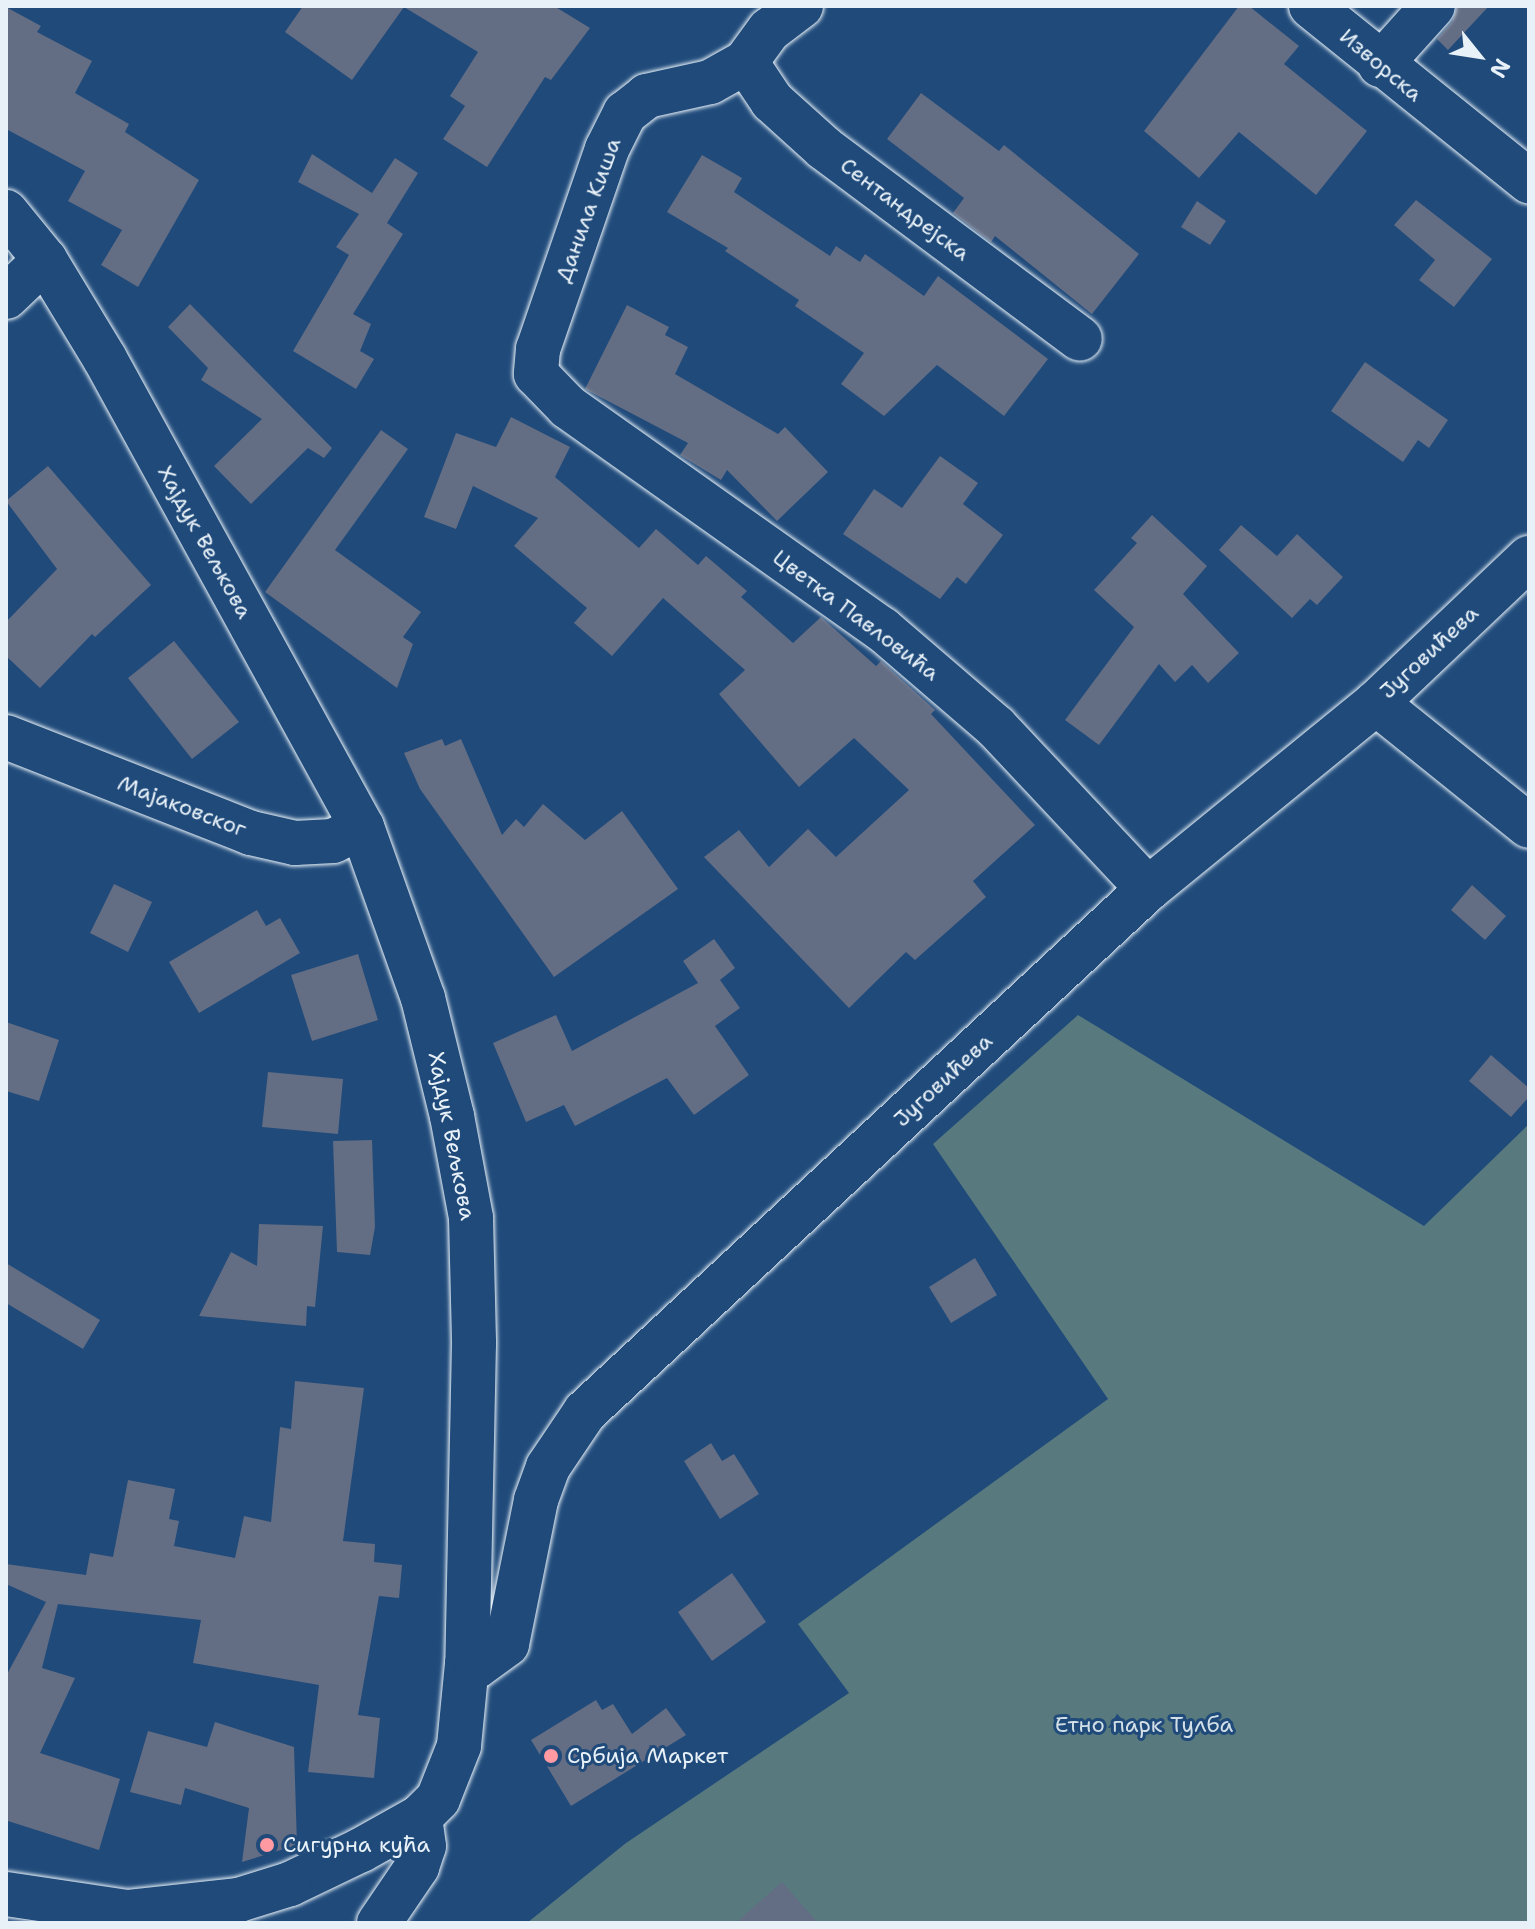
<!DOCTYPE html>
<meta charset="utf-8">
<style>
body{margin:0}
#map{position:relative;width:1535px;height:1929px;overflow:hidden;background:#1f4a7a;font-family:"Shantell Sans",sans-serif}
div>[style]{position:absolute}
.green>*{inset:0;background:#587a7f}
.building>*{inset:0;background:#636d84}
.roads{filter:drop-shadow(0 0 2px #e8f1f8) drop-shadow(0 0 2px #e8f1f8)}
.minor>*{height:44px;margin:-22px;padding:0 22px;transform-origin:22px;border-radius:22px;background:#1f4a7a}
.dots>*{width:22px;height:22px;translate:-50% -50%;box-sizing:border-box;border:4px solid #1f4a7a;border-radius:50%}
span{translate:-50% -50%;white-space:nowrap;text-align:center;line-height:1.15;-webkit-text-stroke:6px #1f4a7a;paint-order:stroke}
.street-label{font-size:22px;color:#e8f1f8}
.park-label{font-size:22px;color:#d2dfe6}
.poi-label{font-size:22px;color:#e8f1f8}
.left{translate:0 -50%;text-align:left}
.frame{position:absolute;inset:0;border:8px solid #e8f1f8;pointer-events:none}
.north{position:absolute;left:1439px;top:16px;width:80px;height:80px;-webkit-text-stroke:6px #1f4a7a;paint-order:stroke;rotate:120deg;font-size:22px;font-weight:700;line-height:32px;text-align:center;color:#e8f1f8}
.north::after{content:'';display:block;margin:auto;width:28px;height:36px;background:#e8f1f8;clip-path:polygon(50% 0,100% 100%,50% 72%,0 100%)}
</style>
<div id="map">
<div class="green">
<i style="clip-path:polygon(1078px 1015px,1424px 1226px,1529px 1124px,1529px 1923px,527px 1923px,626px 1843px,849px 1693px,798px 1624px,1108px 1399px,933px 1144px)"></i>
</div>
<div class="building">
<i style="clip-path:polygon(303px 6px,554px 6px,590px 28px,551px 80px,545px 77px,487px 167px,443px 139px,465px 106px,450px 96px,478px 52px,404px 7px,352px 80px,285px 32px)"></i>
<i style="clip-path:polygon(1239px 6px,1249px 6px,1299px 46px,1284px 64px,1367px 131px,1316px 195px,1239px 132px,1199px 178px,1144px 131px)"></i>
<i style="clip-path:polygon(1457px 6px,1489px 6px,1448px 50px,1437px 39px,1452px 22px)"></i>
<i style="clip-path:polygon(6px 7px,41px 26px,37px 32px,92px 61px,75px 93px,129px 124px,125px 132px,199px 180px,138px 287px,101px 265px,122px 230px,68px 201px,85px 171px,6px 129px)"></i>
<i style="clip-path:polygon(921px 93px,999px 151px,1004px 145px,1139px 254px,1092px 314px,995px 236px,991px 242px,953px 213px,964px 198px,887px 139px)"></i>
<i style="clip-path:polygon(312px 154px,372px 193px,395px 158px,418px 173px,387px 223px,403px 234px,353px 314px,371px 324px,360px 351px,374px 359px,356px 389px,293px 351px,349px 255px,336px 247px,359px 214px,298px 182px)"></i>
<i style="clip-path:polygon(702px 155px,742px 178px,734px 192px,830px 256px,836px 246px,860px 262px,865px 254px,924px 296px,938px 276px,1048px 359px,1004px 416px,937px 365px,884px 416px,841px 384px,864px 353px,795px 306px,799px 300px,725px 251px,728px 248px,667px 212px)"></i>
<i style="clip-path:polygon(1416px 200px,1492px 259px,1454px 307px,1419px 280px,1435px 260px,1394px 225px)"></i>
<i style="clip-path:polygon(1197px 201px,1226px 221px,1210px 245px,1181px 227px)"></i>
<i style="clip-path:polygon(190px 304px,332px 448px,324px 458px,308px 448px,251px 504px,214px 466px,262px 419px,201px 380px,208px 368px,168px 327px)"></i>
<i style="clip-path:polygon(627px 305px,669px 327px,665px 335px,688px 347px,675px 374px,778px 434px,785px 427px,828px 472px,777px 521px,727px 470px,721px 480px,680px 455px,688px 443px,585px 389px)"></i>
<i style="clip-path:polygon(1365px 362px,1448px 420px,1429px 448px,1418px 440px,1403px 462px,1331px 411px)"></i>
<i style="clip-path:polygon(511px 417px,570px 447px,555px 477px,639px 548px,656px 529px,698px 565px,706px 556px,747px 591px,741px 597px,793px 643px,821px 617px,876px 666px,881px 661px,935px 710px,931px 714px,1035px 825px,973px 881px,986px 897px,915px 960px,906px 952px,849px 1008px,704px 857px,739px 830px,769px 867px,808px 829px,836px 857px,909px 790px,854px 738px,799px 787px,719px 694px,745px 670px,663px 598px,612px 656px,574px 623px,587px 608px,514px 546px,538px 518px,473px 486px,456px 529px,424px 517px,456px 433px,496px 447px)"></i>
<i style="clip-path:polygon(381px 430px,408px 449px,335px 550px,421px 612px,403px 637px,413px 644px,397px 688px,265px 592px)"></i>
<i style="clip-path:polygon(940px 456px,978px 483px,963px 504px,1003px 535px,966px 584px,957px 577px,940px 599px,843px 534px,874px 489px,902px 508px)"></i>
<i style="clip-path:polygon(48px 466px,151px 585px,95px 637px,92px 634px,40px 688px,6px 656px,6px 622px,57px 569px,6px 501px)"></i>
<i style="clip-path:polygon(1152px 515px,1207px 566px,1183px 594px,1239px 653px,1208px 683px,1192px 665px,1175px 682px,1159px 664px,1099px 745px,1065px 720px,1134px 627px,1094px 590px,1137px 543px,1131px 538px)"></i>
<i style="clip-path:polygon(1241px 525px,1277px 556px,1297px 534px,1343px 577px,1317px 605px,1310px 599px,1292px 618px,1219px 550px)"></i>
<i style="clip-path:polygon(174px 641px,239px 722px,192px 759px,128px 678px)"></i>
<i style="clip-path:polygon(442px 739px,445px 746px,461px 739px,502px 835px,516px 819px,524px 827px,543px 804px,585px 840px,622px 811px,678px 889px,554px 977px,420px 789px,404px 753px)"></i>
<i style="clip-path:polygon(114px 884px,152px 902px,128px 952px,90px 933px)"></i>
<i style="clip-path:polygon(1472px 885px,1506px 916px,1485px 940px,1451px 910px)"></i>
<i style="clip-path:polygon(257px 910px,266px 926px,280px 918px,300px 953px,199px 1013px,169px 962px)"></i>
<i style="clip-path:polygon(714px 939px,735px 968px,720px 980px,740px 1008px,715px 1026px,749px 1075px,694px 1115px,667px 1078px,575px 1126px,564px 1105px,526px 1122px,493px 1043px,556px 1015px,572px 1051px,698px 983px,683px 961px)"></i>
<i style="clip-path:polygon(358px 954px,378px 1020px,312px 1041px,291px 975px)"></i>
<i style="clip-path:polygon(6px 1022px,59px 1040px,39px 1101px,6px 1091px)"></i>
<i style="clip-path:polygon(1491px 1055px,1529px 1088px,1529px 1097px,1511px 1117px,1469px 1081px)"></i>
<i style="clip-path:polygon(268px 1072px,343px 1079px,338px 1134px,262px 1127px)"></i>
<i style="clip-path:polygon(372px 1140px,375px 1227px,370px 1255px,337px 1252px,333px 1141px)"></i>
<i style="clip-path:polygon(259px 1224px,323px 1226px,315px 1307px,307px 1306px,306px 1326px,199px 1316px,231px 1252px,257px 1266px)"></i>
<i style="clip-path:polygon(975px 1258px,997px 1295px,951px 1323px,929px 1287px)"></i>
<i style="clip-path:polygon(6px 1263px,100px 1320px,83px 1349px,6px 1303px)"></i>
<i style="clip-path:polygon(295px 1381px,364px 1388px,343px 1541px,375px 1544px,374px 1562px,402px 1565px,399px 1598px,379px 1596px,358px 1715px,380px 1718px,374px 1778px,308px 1772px,319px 1685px,193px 1663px,201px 1620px,58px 1604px,42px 1668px,75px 1678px,40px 1753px,120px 1779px,99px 1850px,8px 1821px,6px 1825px,6px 1676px,46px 1602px,6px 1584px,6px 1564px,86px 1575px,90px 1553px,113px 1557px,128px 1480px,175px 1489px,169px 1519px,179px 1521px,174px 1546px,235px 1558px,244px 1516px,271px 1522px,280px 1427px,291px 1429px)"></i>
<i style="clip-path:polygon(711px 1443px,722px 1461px,734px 1454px,759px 1494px,720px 1519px,684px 1461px)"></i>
<i style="clip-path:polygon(732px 1573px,766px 1622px,712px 1661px,678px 1612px)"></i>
<i style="clip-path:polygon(596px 1700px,602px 1710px,613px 1704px,632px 1734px,666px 1708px,686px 1735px,571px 1806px,531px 1740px)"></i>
<i style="clip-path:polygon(215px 1722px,294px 1747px,297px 1845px,242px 1862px,249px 1808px,185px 1788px,181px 1805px,130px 1792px,148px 1731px,207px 1747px)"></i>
<i style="clip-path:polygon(782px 1882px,818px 1923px,736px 1923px)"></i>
</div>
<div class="roads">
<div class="minor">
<i style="left:801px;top:6px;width:40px;rotate:143deg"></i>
<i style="left:769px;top:30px;width:39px;rotate:126deg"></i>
<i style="left:746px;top:62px;width:41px;rotate:150.9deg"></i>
<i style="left:710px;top:82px;width:65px;rotate:167.5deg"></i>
<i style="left:647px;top:96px;width:28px;rotate:142deg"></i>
<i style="left:625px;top:113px;width:40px;rotate:116.6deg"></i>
<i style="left:607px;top:149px;width:212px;rotate:109deg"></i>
<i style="left:538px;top:349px;width:25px;rotate:95deg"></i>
<i style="left:536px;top:374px;width:46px;rotate:45.9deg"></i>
<i style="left:568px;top:407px;width:385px;rotate:35.3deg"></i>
<i style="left:882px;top:629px;width:150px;rotate:40.7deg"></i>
<i style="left:996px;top:727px;width:222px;rotate:46.8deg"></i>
<i style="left:1311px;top:6px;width:280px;rotate:38.8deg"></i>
<i style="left:746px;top:62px;width:47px;rotate:56.3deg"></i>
<i style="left:772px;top:101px;width:70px;rotate:42.1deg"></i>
<i style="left:824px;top:148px;width:319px;rotate:36.7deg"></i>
<i style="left:1380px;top:65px;width:79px;rotate:-48.1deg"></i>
<i style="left:6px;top:212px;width:62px;rotate:50.9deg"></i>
<i style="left:45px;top:260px;width:116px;rotate:58.8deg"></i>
<i style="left:105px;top:359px;width:534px;rotate:61.23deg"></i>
<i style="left:362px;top:827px;width:182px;rotate:70.4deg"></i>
<i style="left:423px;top:998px;width:122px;rotate:76.2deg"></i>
<i style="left:452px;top:1116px;width:104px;rotate:79.4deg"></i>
<i style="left:471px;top:1218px;width:125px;rotate:88.6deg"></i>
<i style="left:474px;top:1343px;width:321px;rotate:91.2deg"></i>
<i style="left:467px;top:1664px;width:82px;rotate:95.6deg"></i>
<i style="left:459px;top:1746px;width:57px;rotate:111.6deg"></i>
<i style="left:438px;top:1799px;width:25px;rotate:135deg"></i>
<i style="left:420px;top:1817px;width:68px;rotate:150.8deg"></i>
<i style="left:361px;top:1850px;width:79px;rotate:154.4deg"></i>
<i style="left:290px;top:1884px;width:53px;rotate:162.6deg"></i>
<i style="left:239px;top:1900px;width:113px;rotate:173.9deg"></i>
<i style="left:127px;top:1912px;width:122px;rotate:-171.5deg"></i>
<i style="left:6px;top:297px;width:54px;rotate:-43.5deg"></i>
<i style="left:1376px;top:703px;width:196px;rotate:38.8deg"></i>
<i style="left:6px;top:737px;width:263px;rotate:21.4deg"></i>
<i style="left:251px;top:833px;width:45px;rotate:12.8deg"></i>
<i style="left:295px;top:843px;width:38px;rotate:-3deg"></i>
<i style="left:333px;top:841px;width:32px;rotate:-26deg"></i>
<i style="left:467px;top:1664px;width:10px;rotate:11deg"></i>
<i style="left:477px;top:1666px;width:37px;rotate:-36deg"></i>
<i style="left:507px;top:1644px;width:147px;rotate:-78.6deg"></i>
<i style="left:536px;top:1500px;width:35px;rotate:-70deg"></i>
<i style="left:548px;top:1467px;width:66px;rotate:-56.1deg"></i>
<i style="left:585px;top:1412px;width:768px;rotate:-42.89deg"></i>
<i style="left:1148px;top:889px;width:294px;rotate:-39.2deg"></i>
<i style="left:1376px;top:703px;width:211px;rotate:-43.5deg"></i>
<i style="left:379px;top:1923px;width:68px;rotate:-55.8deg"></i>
<i style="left:417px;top:1867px;width:22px;rotate:-72deg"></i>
<i style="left:424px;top:1846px;width:29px;rotate:-98deg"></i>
</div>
</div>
<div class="dots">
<i style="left:551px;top:1756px;background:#ff9aa2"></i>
<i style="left:267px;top:1845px;background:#ff9aa2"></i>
</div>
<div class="street-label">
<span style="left:1381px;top:65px;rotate:40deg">Изворска</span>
<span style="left:905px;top:209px;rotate:37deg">Сентандрејска</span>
<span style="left:588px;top:210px;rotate:-70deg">Данила Киша</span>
<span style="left:205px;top:542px;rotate:61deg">Хајдук Вељкова</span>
<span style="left:856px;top:615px;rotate:37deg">Цветка Павловића</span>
<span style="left:1429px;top:652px;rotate:-43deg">Југовићева</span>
<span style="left:182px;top:806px;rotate:21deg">Мајаковског</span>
<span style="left:943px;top:1080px;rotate:-43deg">Југовићева</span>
<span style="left:452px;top:1136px;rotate:79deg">Хајдук Вељкова</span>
</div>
<div class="park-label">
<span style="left:1144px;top:1725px">Етно парк Тулба</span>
</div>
<div class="poi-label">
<span class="left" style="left:567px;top:1756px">Србија Маркет</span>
<span class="left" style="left:283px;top:1845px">Сигурна кућа</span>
</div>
<div class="frame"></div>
<div class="north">N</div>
</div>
